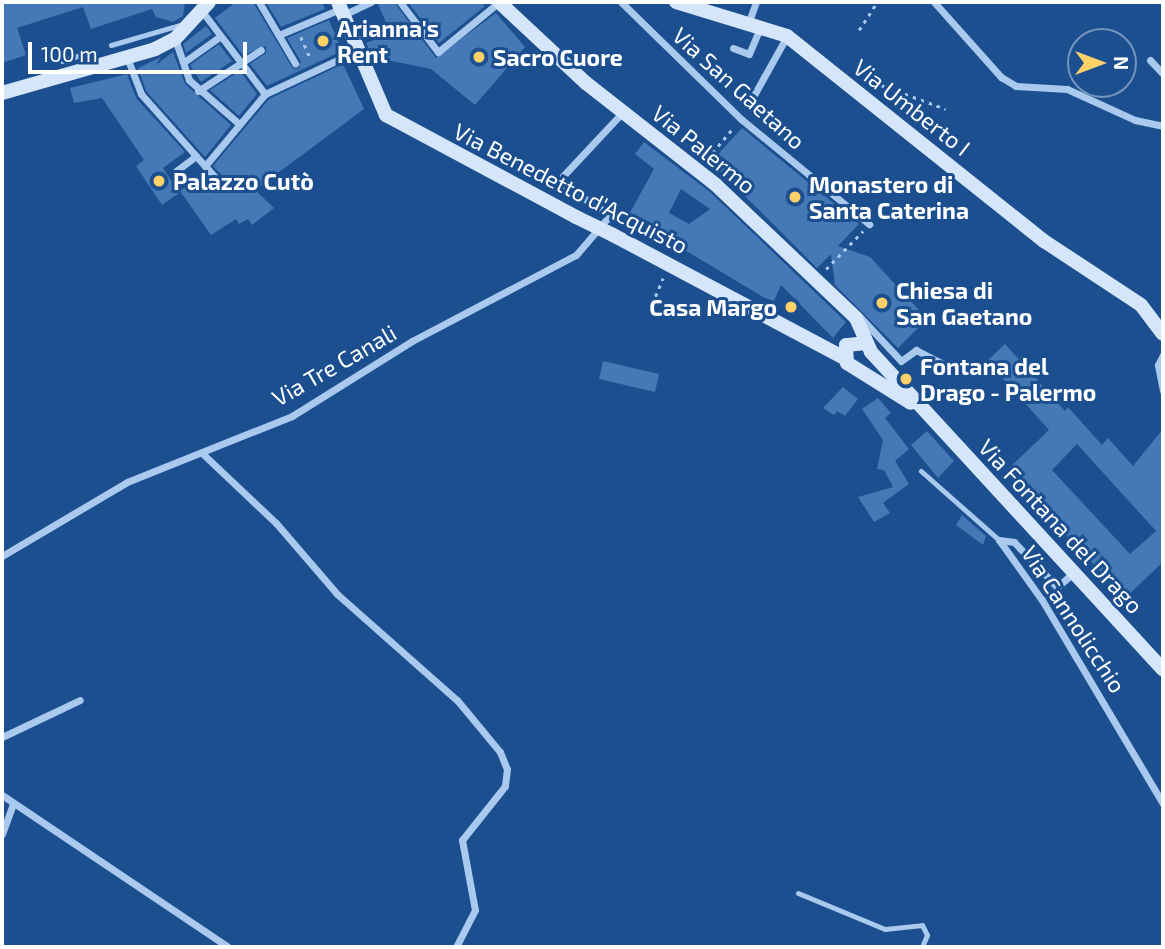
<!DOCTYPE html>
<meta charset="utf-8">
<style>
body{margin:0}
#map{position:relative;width:1165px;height:949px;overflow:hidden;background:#1b4f8f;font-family:"Exo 2",sans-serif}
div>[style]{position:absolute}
.building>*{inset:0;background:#4478b7}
.street-tunnel>*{height:7px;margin-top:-3.5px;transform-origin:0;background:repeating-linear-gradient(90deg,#3d69a0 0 7px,transparent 0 10.5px)}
.path>*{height:2.5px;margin-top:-1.25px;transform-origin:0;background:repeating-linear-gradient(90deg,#a9c9ee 0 3.5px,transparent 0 8.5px)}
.lane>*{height:5px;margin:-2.5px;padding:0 2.5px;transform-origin:2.5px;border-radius:2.5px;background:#a9c9ee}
.street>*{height:7px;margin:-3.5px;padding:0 3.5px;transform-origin:3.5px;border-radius:3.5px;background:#a9c9ee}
.secondary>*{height:14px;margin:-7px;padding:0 7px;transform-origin:7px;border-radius:7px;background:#d6e6fa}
.secondary-bridge>*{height:14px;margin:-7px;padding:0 7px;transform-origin:7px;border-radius:7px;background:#d6e6fa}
.dots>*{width:19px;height:19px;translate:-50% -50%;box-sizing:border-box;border:4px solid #1b4f8f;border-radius:50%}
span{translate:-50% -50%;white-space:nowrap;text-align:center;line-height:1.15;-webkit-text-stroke:6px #1b4f8f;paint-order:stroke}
.poi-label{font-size:23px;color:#fff;font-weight:700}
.left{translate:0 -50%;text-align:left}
.right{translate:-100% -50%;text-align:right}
.street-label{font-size:23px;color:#fff}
.frame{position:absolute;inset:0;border:4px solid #fff;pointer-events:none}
.north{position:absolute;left:1067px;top:28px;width:70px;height:70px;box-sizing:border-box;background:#1b4f8f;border:2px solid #7695bc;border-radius:50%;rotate:90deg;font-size:19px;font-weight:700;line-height:28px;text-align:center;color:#fff}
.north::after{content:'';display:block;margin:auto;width:24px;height:32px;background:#ffd166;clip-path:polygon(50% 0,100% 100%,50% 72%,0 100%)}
.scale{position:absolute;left:28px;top:42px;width:219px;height:32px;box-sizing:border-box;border:4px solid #fff;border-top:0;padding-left:9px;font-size:21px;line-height:24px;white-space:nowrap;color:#fff;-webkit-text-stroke:5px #1b4f8f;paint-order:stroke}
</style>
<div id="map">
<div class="building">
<i style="clip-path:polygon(2px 2px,185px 2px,183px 16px,173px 22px,156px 17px,152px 9px,91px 29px,83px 7px,17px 28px,26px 55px,2px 63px)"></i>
<i style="clip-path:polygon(236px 2px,253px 2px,293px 69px,301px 62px,287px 38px,329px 20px,342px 51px,267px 86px,250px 64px,266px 53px,266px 46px,243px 55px,215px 18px)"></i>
<i style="clip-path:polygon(266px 2px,322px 2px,325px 9px,281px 27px)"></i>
<i style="clip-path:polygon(377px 2px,394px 2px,436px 58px,496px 13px,525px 47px,475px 105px,431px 69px,372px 57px,366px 43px,391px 34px)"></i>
<i style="clip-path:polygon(408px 2px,481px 2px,485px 6px,439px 43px)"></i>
<i style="clip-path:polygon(206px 26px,212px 34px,186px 53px,183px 44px)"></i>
<i style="clip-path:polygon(219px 44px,232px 61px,201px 82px,190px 65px)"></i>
<i style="clip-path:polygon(173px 52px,185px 84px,231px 125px,205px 157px,146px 91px,138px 68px,161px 57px,156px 65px)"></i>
<i style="clip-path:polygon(343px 64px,364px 109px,255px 190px,274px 208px,252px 225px,248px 219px,239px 224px,236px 219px,211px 235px,180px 191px,204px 174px,219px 191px,227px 191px,228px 182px,213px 166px,269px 99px)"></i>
<i style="clip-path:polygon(240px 71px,257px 94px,239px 116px,210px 90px)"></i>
<i style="clip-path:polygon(127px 74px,136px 98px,185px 152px,163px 168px,179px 193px,162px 205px,136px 166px,144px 160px,102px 98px,74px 103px,70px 88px)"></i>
<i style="clip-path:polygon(742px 128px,859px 224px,838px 246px,870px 257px,927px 319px,898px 348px,835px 285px,831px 254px,817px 268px,711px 162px)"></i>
<i style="clip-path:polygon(evenodd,644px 142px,710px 192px,846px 322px,833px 338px,781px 285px,774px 301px,765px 298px,628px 216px,654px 169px,635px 154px,644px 142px,681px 189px,710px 209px,689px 224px,669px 213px,681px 189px)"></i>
<i style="clip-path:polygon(evenodd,1005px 344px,1065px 411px,1068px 407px,1102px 445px,1108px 438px,1133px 466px,1163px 429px,1163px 562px,1125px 598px,1006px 471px,1049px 430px,987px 361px,1005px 344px,1077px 444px,1156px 531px,1130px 554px,1052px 470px,1077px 444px)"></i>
<i style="clip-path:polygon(603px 361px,659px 374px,655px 392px,599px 379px)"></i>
<i style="clip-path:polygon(843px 387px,858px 399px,845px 416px,837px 411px,834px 415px,823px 408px)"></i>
<i style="clip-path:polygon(878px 398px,891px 413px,885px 418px,909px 449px,895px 461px,909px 484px,883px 503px,890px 513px,874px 522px,858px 497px,893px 487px,884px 470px,877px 469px,883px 440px,862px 409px)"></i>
<i style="clip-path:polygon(927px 431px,954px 461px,938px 478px,911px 445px)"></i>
<i style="clip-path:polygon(962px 515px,986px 536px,983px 545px,956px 525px)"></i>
</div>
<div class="street-tunnel">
<i style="left:295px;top:63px;width:10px;rotate:66deg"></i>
</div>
<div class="path">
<i style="left:859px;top:30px;width:33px;rotate:-57deg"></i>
<i style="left:301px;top:37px;width:24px;rotate:66deg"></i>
<i style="left:865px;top:79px;width:86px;rotate:20.3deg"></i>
<i style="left:707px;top:159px;width:42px;rotate:-49.8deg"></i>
<i style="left:826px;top:269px;width:53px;rotate:-45.8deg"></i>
<i style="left:652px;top:304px;width:28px;rotate:-67deg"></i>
</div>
<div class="lane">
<i style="left:111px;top:45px;width:72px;rotate:-16.2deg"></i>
<i style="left:62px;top:61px;width:26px;rotate:-18deg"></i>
<i style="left:921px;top:471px;width:104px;rotate:41.5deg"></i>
<i style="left:798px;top:893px;width:94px;rotate:22.5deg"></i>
<i style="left:885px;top:929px;width:37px;rotate:-6deg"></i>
<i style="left:922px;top:925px;width:11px;rotate:63deg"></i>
<i style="left:927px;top:935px;width:13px;rotate:113deg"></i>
</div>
<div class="street">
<i style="left:259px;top:2px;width:71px;rotate:59.5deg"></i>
<i style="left:400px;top:2px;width:63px;rotate:52.8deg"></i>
<i style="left:438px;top:52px;width:79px;rotate:-39.3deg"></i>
<i style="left:621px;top:2px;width:168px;rotate:44.3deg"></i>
<i style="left:741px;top:119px;width:166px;rotate:39.4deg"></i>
<i style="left:934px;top:2px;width:101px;rotate:48.2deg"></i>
<i style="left:1001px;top:77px;width:17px;rotate:31deg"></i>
<i style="left:1016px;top:86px;width:51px;rotate:3.4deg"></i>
<i style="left:1067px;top:89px;width:75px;rotate:24.5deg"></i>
<i style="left:1135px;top:120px;width:29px;rotate:12deg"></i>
<i style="left:201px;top:10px;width:106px;rotate:52.7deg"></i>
<i style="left:343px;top:15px;width:31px;rotate:-25deg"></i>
<i style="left:748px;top:24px;width:23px;rotate:-70deg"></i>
<i style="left:281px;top:34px;width:64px;rotate:-23deg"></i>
<i style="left:175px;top:39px;width:43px;rotate:71.1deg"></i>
<i style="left:189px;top:80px;width:67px;rotate:41.3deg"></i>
<i style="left:733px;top:48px;width:17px;rotate:21deg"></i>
<i style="left:749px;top:54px;width:28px;rotate:-67deg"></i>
<i style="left:128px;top:60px;width:36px;rotate:69deg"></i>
<i style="left:141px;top:94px;width:96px;rotate:48.4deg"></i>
<i style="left:1150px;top:60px;width:19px;rotate:47deg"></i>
<i style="left:184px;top:62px;width:43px;rotate:-35.5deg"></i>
<i style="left:198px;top:91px;width:75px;rotate:-33.1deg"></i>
<i style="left:754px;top:95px;width:68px;rotate:-60.8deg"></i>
<i style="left:176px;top:171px;width:25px;rotate:-37deg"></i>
<i style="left:223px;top:186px;width:27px;rotate:-132deg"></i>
<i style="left:205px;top:166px;width:94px;rotate:-50.2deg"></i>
<i style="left:265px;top:94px;width:102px;rotate:-25.1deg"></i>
<i style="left:860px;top:317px;width:60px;rotate:47deg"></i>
<i style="left:901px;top:361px;width:19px;rotate:-36deg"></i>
<i style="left:916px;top:350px;width:44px;rotate:27.1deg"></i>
<i style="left:1163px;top:355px;width:11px;rotate:117deg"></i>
<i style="left:1158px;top:365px;width:26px;rotate:79deg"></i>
<i style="left:204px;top:455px;width:99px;rotate:43.4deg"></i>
<i style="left:276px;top:523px;width:94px;rotate:49.3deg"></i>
<i style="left:337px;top:594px;width:160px;rotate:41.5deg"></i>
<i style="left:457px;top:700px;width:67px;rotate:50.4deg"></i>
<i style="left:500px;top:752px;width:18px;rotate:68deg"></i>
<i style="left:507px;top:769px;width:17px;rotate:97deg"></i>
<i style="left:505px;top:786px;width:69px;rotate:128.5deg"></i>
<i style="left:462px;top:840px;width:71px;rotate:79.5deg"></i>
<i style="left:475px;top:910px;width:42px;rotate:117.2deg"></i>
<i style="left:2px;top:556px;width:145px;rotate:-30.6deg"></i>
<i style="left:127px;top:482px;width:178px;rotate:-21.8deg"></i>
<i style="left:292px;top:416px;width:142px;rotate:-32deg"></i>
<i style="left:412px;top:341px;width:185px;rotate:-27.7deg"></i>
<i style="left:576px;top:255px;width:52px;rotate:-49.6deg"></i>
<i style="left:610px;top:215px;width:54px;rotate:-147.2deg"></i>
<i style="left:565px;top:186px;width:10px;rotate:-101deg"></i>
<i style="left:563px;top:176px;width:86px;rotate:-46.9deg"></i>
<i style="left:1072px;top:574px;width:20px;rotate:139deg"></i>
<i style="left:1057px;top:587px;width:62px;rotate:-133.7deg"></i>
<i style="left:1014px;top:542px;width:15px;rotate:-172deg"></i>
<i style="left:999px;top:540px;width:74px;rotate:54.4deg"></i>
<i style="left:1042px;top:600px;width:237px;rotate:59.3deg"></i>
<i style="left:2px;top:737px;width:86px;rotate:-25.4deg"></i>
<i style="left:2px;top:795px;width:272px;rotate:33.9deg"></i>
<i style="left:2px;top:834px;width:33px;rotate:-70deg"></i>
</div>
<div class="secondary">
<i style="left:338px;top:2px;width:123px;rotate:67deg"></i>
<i style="left:386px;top:115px;width:216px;rotate:28.2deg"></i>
<i style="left:499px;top:2px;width:119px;rotate:43deg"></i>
<i style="left:586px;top:83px;width:165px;rotate:38.1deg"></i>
<i style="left:716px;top:185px;width:193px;rotate:43.5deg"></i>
<i style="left:856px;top:318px;width:37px;rotate:66deg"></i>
<i style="left:871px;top:352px;width:431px;rotate:47.4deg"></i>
<i style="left:676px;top:2px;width:116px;rotate:17deg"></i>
<i style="left:787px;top:36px;width:329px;rotate:38.6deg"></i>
<i style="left:1044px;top:241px;width:116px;rotate:33.4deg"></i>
<i style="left:1141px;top:305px;width:36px;rotate:53deg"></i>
<i style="left:2px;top:93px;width:159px;rotate:-16deg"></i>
<i style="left:155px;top:49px;width:22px;rotate:-27deg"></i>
<i style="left:175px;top:39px;width:50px;rotate:-47.4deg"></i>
<i style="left:613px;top:235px;width:262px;rotate:28deg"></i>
<i style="left:866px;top:343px;width:20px;rotate:174deg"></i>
<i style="left:846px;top:345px;width:18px;rotate:87deg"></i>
<i style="left:847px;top:363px;width:75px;rotate:32deg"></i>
</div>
<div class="secondary-bridge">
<i style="left:576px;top:217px;width:41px;rotate:25.9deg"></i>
</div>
<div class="dots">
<i style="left:323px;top:41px;background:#ffd166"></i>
<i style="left:479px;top:57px;background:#ffd166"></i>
<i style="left:159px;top:181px;background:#ffd166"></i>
<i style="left:795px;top:197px;background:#ffd166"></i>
<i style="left:882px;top:303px;background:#ffd166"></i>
<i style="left:791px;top:307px;background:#ffd166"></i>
<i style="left:906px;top:379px;background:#ffd166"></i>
</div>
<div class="poi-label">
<span class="left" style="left:337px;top:41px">Arianna's<br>Rent</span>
<span class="left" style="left:493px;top:57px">Sacro Cuore</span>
<span class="left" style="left:173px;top:181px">Palazzo Cutò</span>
<span class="left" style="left:809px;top:197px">Monastero di<br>Santa Caterina</span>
<span class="left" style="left:896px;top:303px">Chiesa di<br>San Gaetano</span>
<span class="right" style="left:777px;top:307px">Casa Margo</span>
<span class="left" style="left:920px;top:379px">Fontana del<br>Drago - Palermo</span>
</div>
<div class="street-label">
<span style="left:739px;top:88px;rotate:42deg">Via San Gaetano</span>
<span style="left:912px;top:107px;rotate:38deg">Via Umberto I</span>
<span style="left:704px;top:149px;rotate:39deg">Via Palermo</span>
<span style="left:571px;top:188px;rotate:27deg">Via Benedetto d'Acquisto</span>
<span style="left:334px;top:365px;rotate:-30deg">Via Tre Canali</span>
<span style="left:1061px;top:526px;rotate:47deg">Via Fontana del Drago</span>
<span style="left:1074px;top:619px;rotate:57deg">Via Cannolicchio</span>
</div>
<div class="frame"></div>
<div class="north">N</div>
<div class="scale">100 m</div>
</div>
